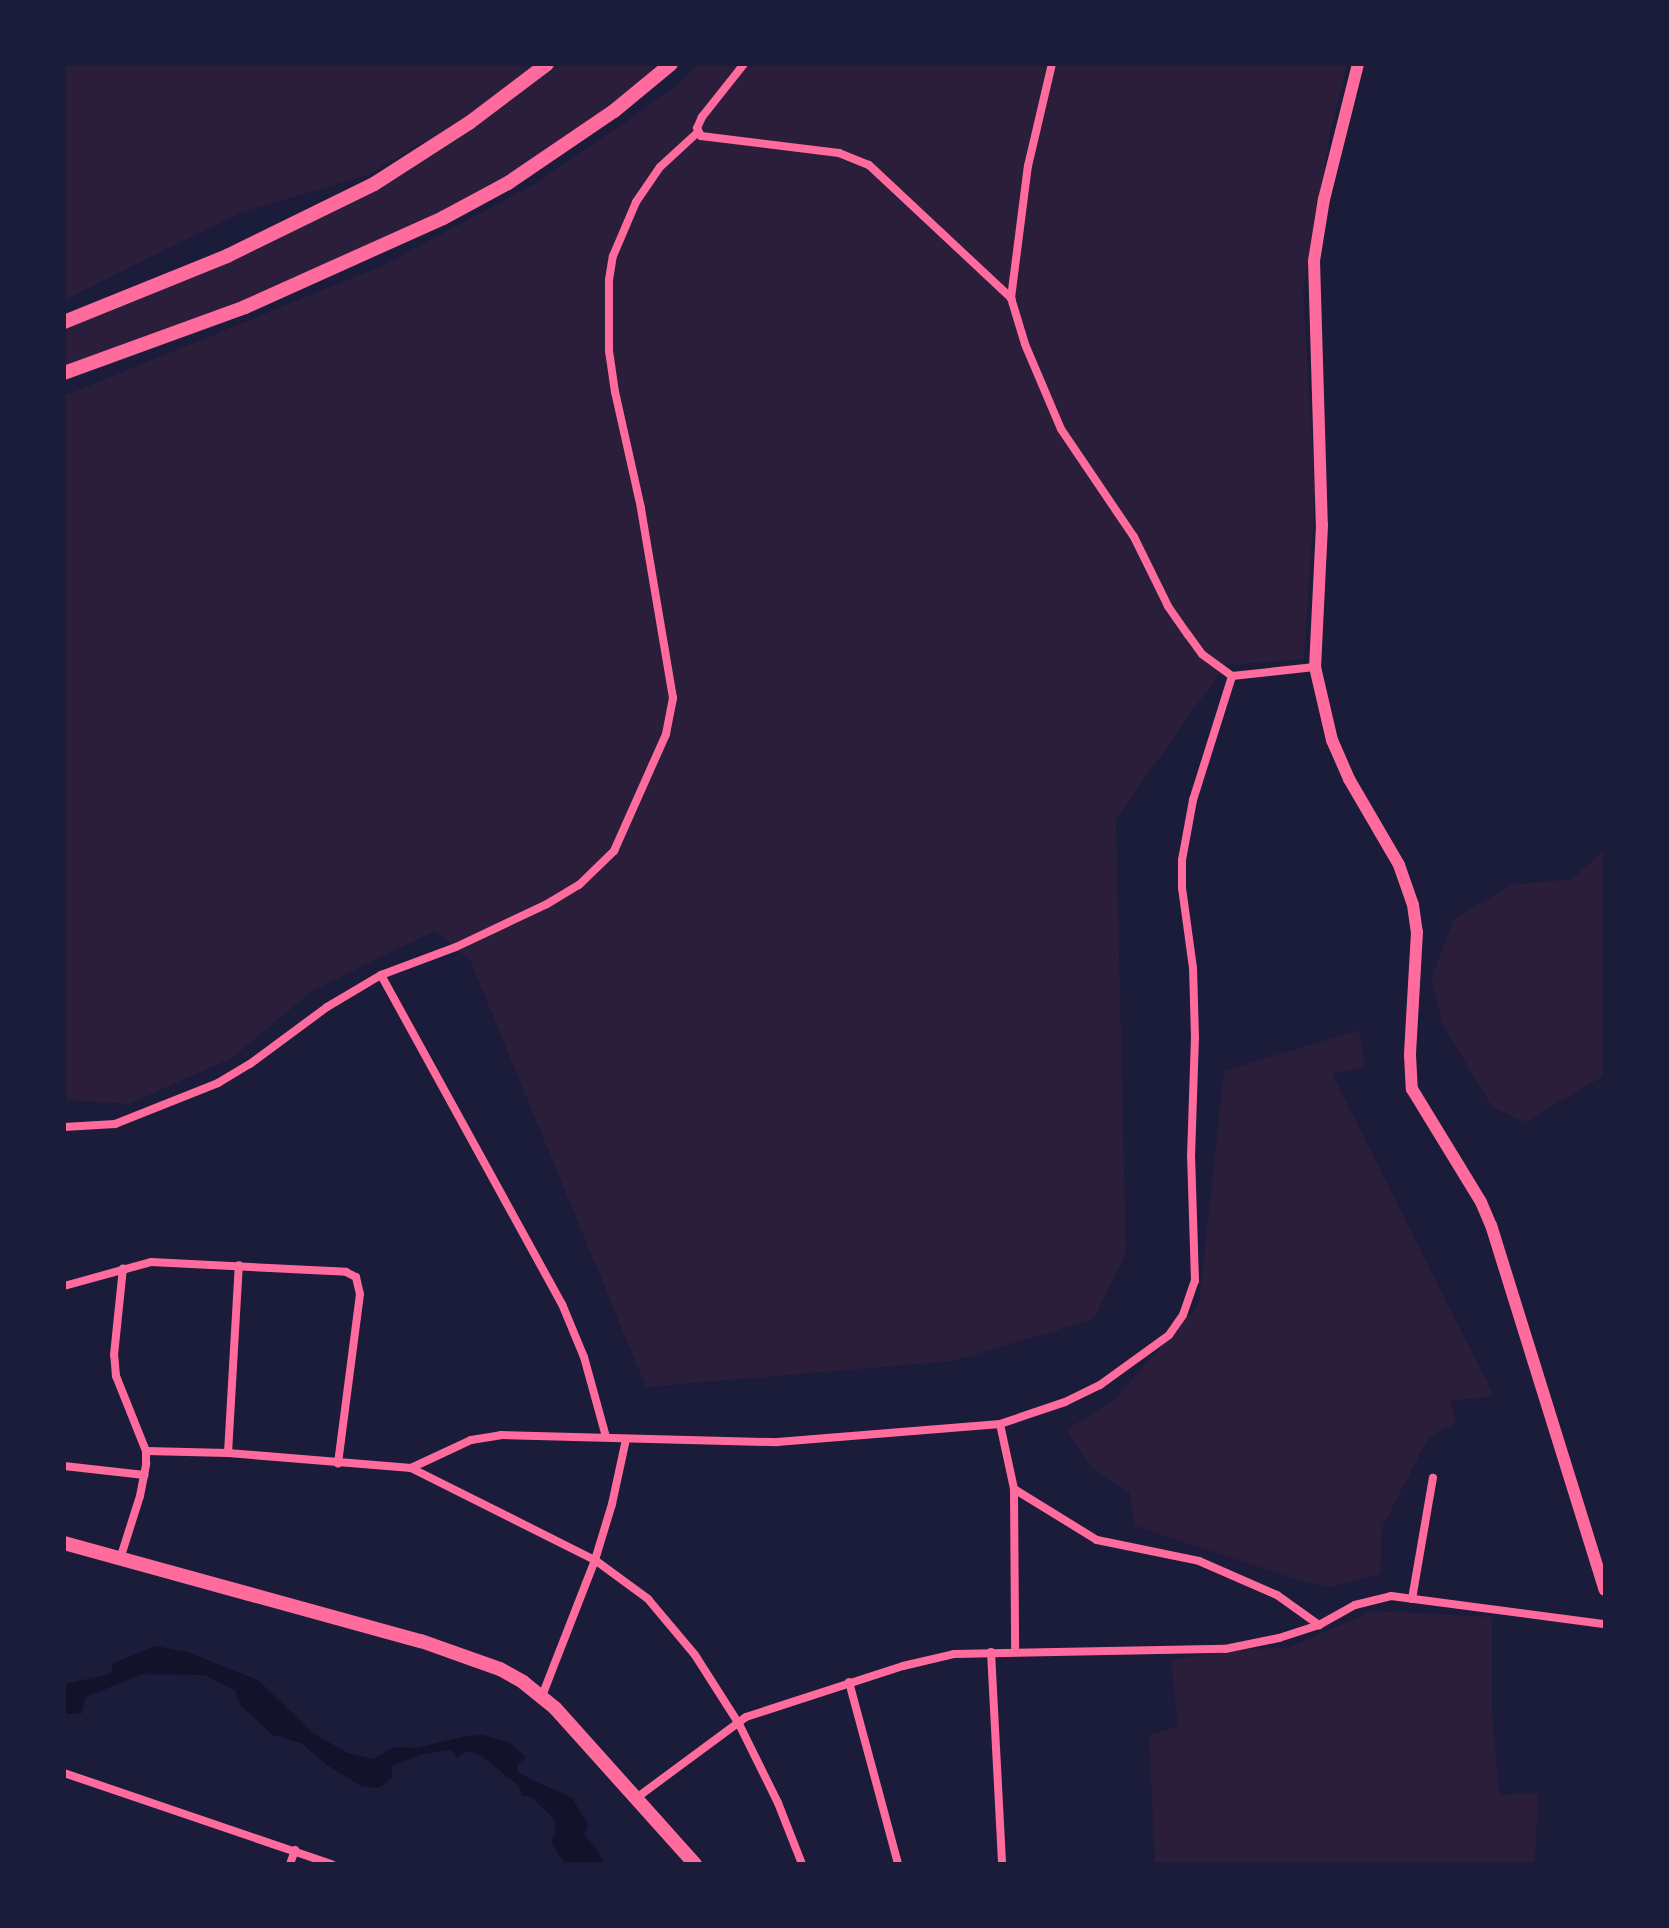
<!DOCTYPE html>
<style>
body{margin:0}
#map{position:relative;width:1669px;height:1928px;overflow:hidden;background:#1b1b3a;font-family:Figtree,sans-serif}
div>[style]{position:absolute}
.green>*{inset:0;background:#2a1e3b}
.water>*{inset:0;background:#12122b}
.minor>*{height:8px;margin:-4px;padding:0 4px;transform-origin:4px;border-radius:4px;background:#ff6b9d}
.secondary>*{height:12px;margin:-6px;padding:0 6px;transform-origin:6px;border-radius:6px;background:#ff6b9d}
.primary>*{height:14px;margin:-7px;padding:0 7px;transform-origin:7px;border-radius:7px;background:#ff6b9d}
.trunk>*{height:14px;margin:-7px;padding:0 7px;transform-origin:7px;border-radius:7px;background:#ff6b9d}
span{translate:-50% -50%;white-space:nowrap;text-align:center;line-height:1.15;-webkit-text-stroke:8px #1b1b3a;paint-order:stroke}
.frame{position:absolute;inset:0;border:66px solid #1b1b3a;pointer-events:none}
</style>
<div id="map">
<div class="green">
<i style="clip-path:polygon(64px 64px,670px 64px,532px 162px,445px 210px,270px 291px,64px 371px,64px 325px,234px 257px,370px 179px,434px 135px,368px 175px,242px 212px,64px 300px)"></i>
<i style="clip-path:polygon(699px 64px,1347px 64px,1330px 135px,1303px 290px,1315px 493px,1304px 659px,1225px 665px,1116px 819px,1126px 1253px,1094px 1319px,953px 1361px,646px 1387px,470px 960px,434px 931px,312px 991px,232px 1058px,129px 1104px,64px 1100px,64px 396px,384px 265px,540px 181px,674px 88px)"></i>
<i style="clip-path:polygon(1605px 849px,1605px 1075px,1525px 1122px,1492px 1107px,1443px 1025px,1431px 979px,1454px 919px,1511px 885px,1572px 879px)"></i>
<i style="clip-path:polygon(1359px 1030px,1365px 1067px,1332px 1074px,1494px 1396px,1450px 1401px,1456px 1423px,1428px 1438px,1382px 1528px,1380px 1574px,1331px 1587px,1298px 1580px,1135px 1526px,1129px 1492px,1091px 1467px,1066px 1430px,1114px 1400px,1199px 1304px,1224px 1071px)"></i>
<i style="clip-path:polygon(1373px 1611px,1492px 1617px,1492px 1713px,1499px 1795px,1538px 1793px,1535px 1864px,1155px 1864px,1149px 1735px,1178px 1726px,1171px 1660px,1244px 1649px,1287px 1648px)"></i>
</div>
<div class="water">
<i style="clip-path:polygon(156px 1646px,190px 1653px,258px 1680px,314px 1734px,348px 1753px,373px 1759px,395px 1747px,416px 1748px,467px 1736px,482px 1735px,508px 1742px,526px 1757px,518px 1764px,518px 1773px,572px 1798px,588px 1825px,584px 1835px,597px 1849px,604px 1864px,566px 1864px,551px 1843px,556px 1832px,554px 1819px,531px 1797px,522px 1796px,519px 1786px,482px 1756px,466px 1751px,457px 1758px,451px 1750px,423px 1754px,391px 1766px,393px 1777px,379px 1788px,361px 1786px,327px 1765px,301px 1743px,273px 1735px,241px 1706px,235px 1691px,205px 1675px,142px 1674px,86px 1697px,81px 1714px,65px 1714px,64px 1684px,111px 1674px,113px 1663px)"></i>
</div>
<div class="minor">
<i style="left:744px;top:64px;width:68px;rotate:128.4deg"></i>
<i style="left:702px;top:117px;width:12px;rotate:114deg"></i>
<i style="left:697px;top:128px;width:9px;rotate:63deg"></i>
<i style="left:701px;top:136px;width:139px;rotate:7deg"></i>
<i style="left:839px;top:153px;width:32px;rotate:22deg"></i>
<i style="left:869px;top:165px;width:195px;rotate:43.1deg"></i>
<i style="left:1232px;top:676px;width:83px;rotate:-6.2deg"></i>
<i style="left:381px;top:975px;width:376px;rotate:61.2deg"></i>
<i style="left:562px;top:1304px;width:57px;rotate:67.5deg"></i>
<i style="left:584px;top:1357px;width:83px;rotate:74.6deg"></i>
<i style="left:64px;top:1127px;width:51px;rotate:-3.4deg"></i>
<i style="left:115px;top:1124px;width:111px;rotate:-21.7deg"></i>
<i style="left:218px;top:1083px;width:37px;rotate:-31deg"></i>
<i style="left:250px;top:1064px;width:96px;rotate:-36.5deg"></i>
<i style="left:327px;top:1007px;width:63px;rotate:-30.7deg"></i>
<i style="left:381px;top:975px;width:80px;rotate:-20.5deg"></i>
<i style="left:456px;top:947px;width:101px;rotate:-25.3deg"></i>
<i style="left:547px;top:904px;width:37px;rotate:-31deg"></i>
<i style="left:579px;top:885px;width:49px;rotate:-44.2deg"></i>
<i style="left:614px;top:851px;width:128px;rotate:-66deg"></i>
<i style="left:666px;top:734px;width:37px;rotate:-79deg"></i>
<i style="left:673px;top:698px;width:193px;rotate:-99.6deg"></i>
<i style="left:641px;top:508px;width:119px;rotate:-102.6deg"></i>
<i style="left:615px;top:392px;width:41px;rotate:-98.3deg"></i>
<i style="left:609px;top:351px;width:71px;rotate:-90deg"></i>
<i style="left:609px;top:280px;width:24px;rotate:-81deg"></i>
<i style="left:613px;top:256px;width:59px;rotate:-66.9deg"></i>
<i style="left:636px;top:202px;width:42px;rotate:-55.6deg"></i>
<i style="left:660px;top:167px;width:50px;rotate:-42.6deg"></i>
<i style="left:64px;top:1286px;width:90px;rotate:-15.4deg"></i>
<i style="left:151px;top:1262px;width:195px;rotate:2.9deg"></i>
<i style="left:346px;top:1272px;width:11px;rotate:27deg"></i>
<i style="left:356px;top:1277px;width:17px;rotate:77deg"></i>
<i style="left:360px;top:1294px;width:171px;rotate:97.4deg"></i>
<i style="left:1000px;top:1424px;width:66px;rotate:77.8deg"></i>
<i style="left:1014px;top:1489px;width:163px;rotate:89.6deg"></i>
<i style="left:146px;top:1451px;width:82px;rotate:1.4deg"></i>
<i style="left:228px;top:1453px;width:184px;rotate:4.7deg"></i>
<i style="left:411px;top:1468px;width:206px;rotate:26.6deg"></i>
<i style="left:595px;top:1560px;width:66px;rotate:36.3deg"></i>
<i style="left:648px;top:1599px;width:73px;rotate:50deg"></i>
<i style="left:695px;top:1655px;width:82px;rotate:57.5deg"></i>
<i style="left:739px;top:1724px;width:88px;rotate:63.7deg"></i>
<i style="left:778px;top:1803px;width:66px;rotate:68.5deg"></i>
<i style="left:228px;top:1453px;width:188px;rotate:-86.7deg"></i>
<i style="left:64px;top:1466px;width:81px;rotate:6.4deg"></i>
<i style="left:411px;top:1468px;width:66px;rotate:-25deg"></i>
<i style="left:471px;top:1440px;width:30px;rotate:-9deg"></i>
<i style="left:501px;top:1435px;width:276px;rotate:1.5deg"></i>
<i style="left:777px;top:1442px;width:224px;rotate:-4.6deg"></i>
<i style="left:1000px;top:1424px;width:69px;rotate:-18.7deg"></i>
<i style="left:1065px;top:1402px;width:39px;rotate:-26deg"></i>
<i style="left:1100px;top:1385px;width:85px;rotate:-35.9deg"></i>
<i style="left:1169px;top:1335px;width:24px;rotate:-55deg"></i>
<i style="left:1183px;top:1315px;width:36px;rotate:-71deg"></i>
<i style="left:1195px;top:1281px;width:124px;rotate:-91.8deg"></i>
<i style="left:1191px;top:1157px;width:119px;rotate:-88.1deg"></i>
<i style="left:1195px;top:1038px;width:70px;rotate:-91.6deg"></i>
<i style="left:1193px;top:968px;width:81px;rotate:-97.8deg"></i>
<i style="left:1182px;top:888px;width:28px;rotate:-90deg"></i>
<i style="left:1182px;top:860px;width:61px;rotate:-79.6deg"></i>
<i style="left:1193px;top:800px;width:130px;rotate:-72.5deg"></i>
<i style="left:1232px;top:676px;width:37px;rotate:-144deg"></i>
<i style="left:1202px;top:654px;width:24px;rotate:-126deg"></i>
<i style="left:1188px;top:635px;width:35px;rotate:-125deg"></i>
<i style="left:1168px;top:606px;width:77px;rotate:-116.2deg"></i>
<i style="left:1134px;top:537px;width:130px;rotate:-124.1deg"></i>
<i style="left:1061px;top:429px;width:92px;rotate:-113deg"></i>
<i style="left:1025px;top:344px;width:48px;rotate:-106.9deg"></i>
<i style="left:1011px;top:298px;width:133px;rotate:-82.7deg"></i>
<i style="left:1028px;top:166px;width:105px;rotate:-76.8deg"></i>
<i style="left:1014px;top:1489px;width:97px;rotate:31.6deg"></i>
<i style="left:1097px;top:1540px;width:104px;rotate:11.6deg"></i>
<i style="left:1199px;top:1561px;width:85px;rotate:23.6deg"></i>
<i style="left:1277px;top:1595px;width:52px;rotate:35.5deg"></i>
<i style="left:120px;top:1559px;width:66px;rotate:-72.4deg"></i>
<i style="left:140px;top:1496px;width:33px;rotate:-79deg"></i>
<i style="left:146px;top:1464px;width:13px;rotate:-90deg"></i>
<i style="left:146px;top:1451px;width:81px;rotate:-111.8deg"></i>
<i style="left:116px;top:1376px;width:21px;rotate:-95deg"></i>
<i style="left:114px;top:1355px;width:87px;rotate:-84.1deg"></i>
<i style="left:1412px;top:1599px;width:123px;rotate:-80.2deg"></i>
<i style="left:991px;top:1652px;width:212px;rotate:87deg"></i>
<i style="left:849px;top:1682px;width:188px;rotate:74.9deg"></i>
<i style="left:542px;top:1696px;width:146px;rotate:-68.7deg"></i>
<i style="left:595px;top:1560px;width:59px;rotate:-73.1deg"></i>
<i style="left:612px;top:1504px;width:66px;rotate:-77.8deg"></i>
<i style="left:64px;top:1773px;width:283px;rotate:18.8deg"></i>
<i style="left:635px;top:1799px;width:138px;rotate:-36.5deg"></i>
<i style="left:746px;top:1717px;width:165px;rotate:-18deg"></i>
<i style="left:903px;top:1666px;width:52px;rotate:-13.2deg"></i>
<i style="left:954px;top:1654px;width:271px;rotate:-1.1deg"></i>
<i style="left:1225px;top:1649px;width:55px;rotate:-11.5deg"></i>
<i style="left:1279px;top:1638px;width:42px;rotate:-18deg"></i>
<i style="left:1319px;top:1625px;width:41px;rotate:-29.1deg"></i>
<i style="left:1355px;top:1605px;width:37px;rotate:-14deg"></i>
<i style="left:1391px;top:1596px;width:216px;rotate:7.5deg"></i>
<i style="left:290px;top:1864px;width:15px;rotate:-70deg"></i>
</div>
<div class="secondary">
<i style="left:1358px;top:64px;width:139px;rotate:104.1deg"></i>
<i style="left:1324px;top:199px;width:63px;rotate:99.2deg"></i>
<i style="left:1314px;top:261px;width:264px;rotate:88.3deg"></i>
<i style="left:1322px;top:525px;width:142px;rotate:92.8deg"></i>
<i style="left:1315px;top:667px;width:75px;rotate:76.9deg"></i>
<i style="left:1332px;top:740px;width:43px;rotate:66.4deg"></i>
<i style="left:1349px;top:779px;width:99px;rotate:59.8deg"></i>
<i style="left:1399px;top:865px;width:42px;rotate:70.7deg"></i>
<i style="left:1413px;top:905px;width:27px;rotate:82deg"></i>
<i style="left:1417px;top:932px;width:123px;rotate:93.3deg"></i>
<i style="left:1410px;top:1055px;width:34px;rotate:87deg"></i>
<i style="left:1412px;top:1089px;width:132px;rotate:58.6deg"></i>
<i style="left:1481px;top:1202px;width:25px;rotate:67deg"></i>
<i style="left:1491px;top:1225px;width:382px;rotate:72.7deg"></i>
</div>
<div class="primary">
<i style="left:64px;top:1543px;width:370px;rotate:15.4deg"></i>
<i style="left:421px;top:1641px;width:84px;rotate:19.5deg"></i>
<i style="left:500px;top:1669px;width:26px;rotate:29deg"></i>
<i style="left:523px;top:1682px;width:41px;rotate:39.1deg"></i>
<i style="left:555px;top:1708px;width:210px;rotate:48.1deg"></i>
</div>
<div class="trunk">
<i style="left:64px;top:322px;width:176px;rotate:-22deg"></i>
<i style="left:227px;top:256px;width:164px;rotate:-26.1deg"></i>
<i style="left:374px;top:184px;width:113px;rotate:-32.7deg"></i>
<i style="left:469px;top:123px;width:98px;rotate:-37.1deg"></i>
<i style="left:64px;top:373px;width:193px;rotate:-20deg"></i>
<i style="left:245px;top:307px;width:217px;rotate:-24.2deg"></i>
<i style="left:443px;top:218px;width:74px;rotate:-28.3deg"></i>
<i style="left:508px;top:183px;width:128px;rotate:-34.2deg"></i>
<i style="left:614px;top:111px;width:74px;rotate:-39.5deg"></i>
</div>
<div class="frame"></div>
</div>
